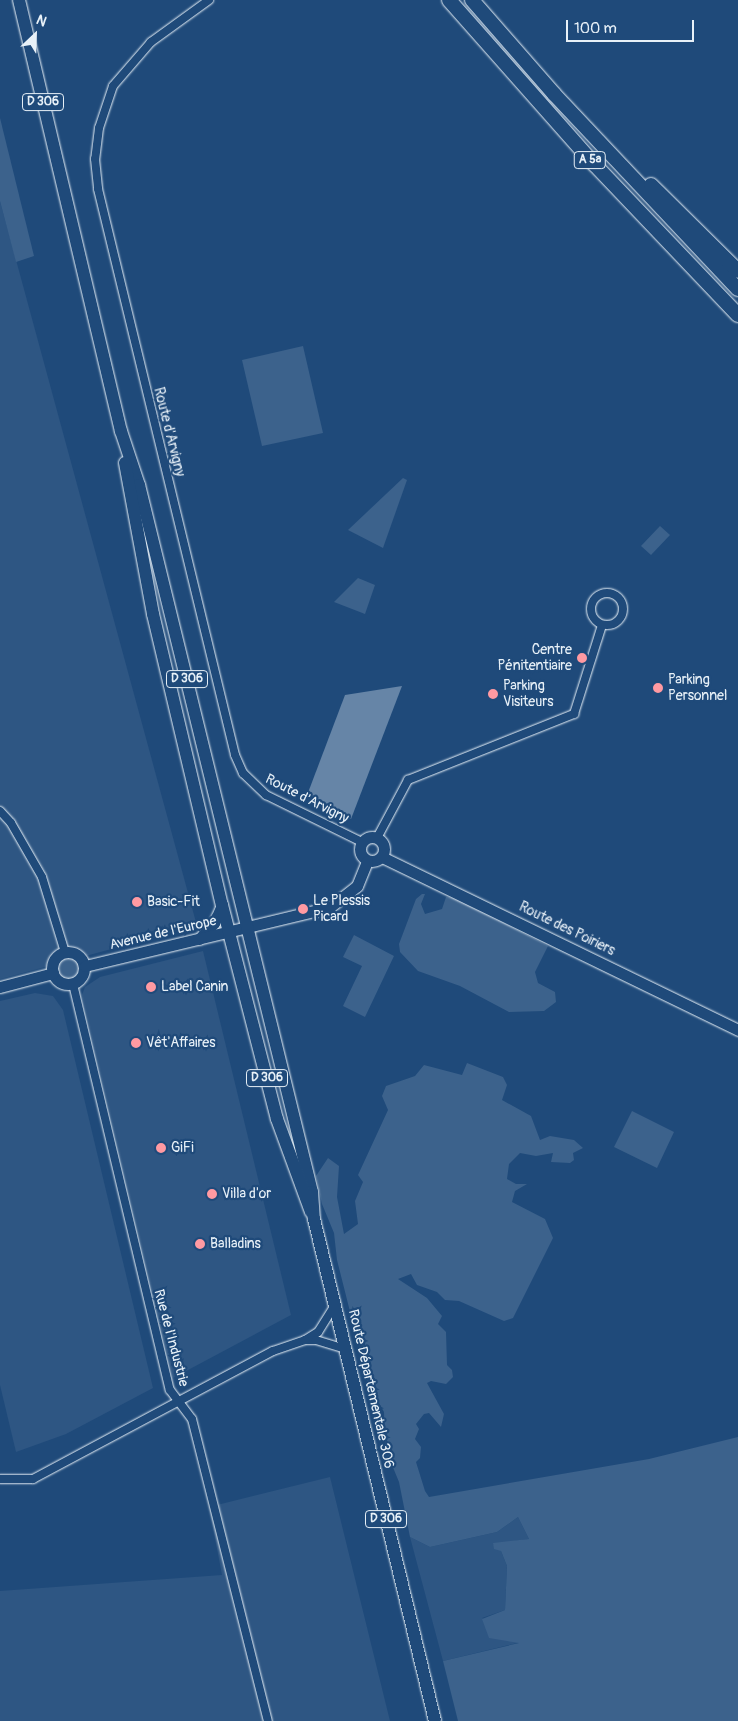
<!DOCTYPE html>
<meta charset="utf-8">
<style>
body{margin:0}
#map{position:relative;width:738px;height:1721px;overflow:hidden;background:#1f4a7a;font-family:Pangolin,sans-serif}
div>[style]{position:absolute}
.built>*{inset:0;background:#2e5683}
.green>*{inset:0;background:#3c628c}
.round{border-radius:50%}
.water>*{inset:0;background:#6685a7}
.roads{filter:drop-shadow(0 0 1px #e8f1f8) drop-shadow(0 0 1px #e8f1f8)}
.street>*{height:8px;margin:-4px;padding:0 4px;transform-origin:4px;border-radius:4px;background:#1f4a7a}
.street>.ring{margin:-4px;padding:0;box-sizing:content-box;background:none;border:8px solid #1f4a7a;border-radius:50%}
.secondary>*{height:11px;margin:-5.5px;padding:0 5.5px;transform-origin:5.5px;border-radius:5.5px;background:#1f4a7a}
.secondary>.ring{margin:-5.5px;padding:0;box-sizing:content-box;background:none;border:11px solid #1f4a7a;border-radius:50%}
.primary>*{height:12px;margin:-6px;padding:0 6px;transform-origin:6px;border-radius:6px;background:#1f4a7a}
.highway>*{height:14px;margin:-7px;padding:0 7px;transform-origin:7px;border-radius:7px;background:#1f4a7a}
.dots>*{width:14px;height:14px;translate:-50% -50%;box-sizing:border-box;border:2px solid #1f4a7a;border-radius:50%}
span{translate:-50% -50%;white-space:nowrap;text-align:center;line-height:1.15;-webkit-text-stroke:4.5px #1f4a7a;paint-order:stroke}
.shield-label span{padding:1px 4px;background:#1f4a7a;border:1px solid;border-radius:4px;-webkit-text-stroke-width:0}
.shield-label{font-size:12px;color:#e8f1f8;font-weight:700}
.street-label{font-size:14px;color:#e8f1f8}
.poi-label{font-size:14px;color:#e8f1f8}
.right{translate:-100% -50%;text-align:right}
.left{translate:0 -50%;text-align:left}
.north{position:absolute;left:10px;top:10px;width:50px;height:50px;-webkit-text-stroke:4px #1f4a7a;paint-order:stroke;rotate:24deg;font-size:14px;font-weight:700;line-height:20px;text-align:center;color:#e8f1f8}
.north::after{content:'';display:block;margin:auto;width:18px;height:22px;background:#e8f1f8;clip-path:polygon(50% 0,100% 100%,50% 72%,0 100%)}
.scale{position:absolute;left:566px;top:20px;width:128px;height:22px;box-sizing:border-box;border:2px solid #e8f1f8;border-top:0;padding-left:6px;font-size:15px;line-height:18px;white-space:nowrap;color:#e8f1f8;-webkit-text-stroke:4px #1f4a7a;paint-order:stroke}
</style>
<div id="map">
<div class="built">
<i style="clip-path:polygon(0 201px,197px 926px,0 979px)"></i>
<i style="clip-path:polygon(203px 951px,291px 1315px,173px 1378px,82px 995px,85px 987px,100px 977px)"></i>
<i style="clip-path:polygon(35px 993px,53px 996px,63px 1010px,153px 1388px,66px 1434px,16px 1452px,0 1385px,0 1001px)"></i>
<i style="clip-path:polygon(330px 1477px,390px 1721px,0 1721px,0 1591px,222px 1575px,209px 1507px)"></i>
<i style="clip-path:polygon(518px 1517px,529px 1539px,493px 1544px,501px 1551px,507px 1566px,505px 1610px,482px 1618px,521px 1642px,443px 1661px,410px 1537px,430px 1547px,497px 1532px)"></i>
</div>
<div class="green">
<i style="clip-path:polygon(0 118px,34px 256px,16px 262px,0 201px)"></i>
<i style="clip-path:polygon(303px 346px,323px 433px,262px 446px,242px 360px)"></i>
<i style="clip-path:polygon(403px 478px,407px 480px,383px 548px,348px 530px)"></i>
<i style="clip-path:polygon(660px 526px,670px 535px,651px 555px,641px 546px)"></i>
<i style="clip-path:polygon(358px 578px,375px 585px,365px 614px,334px 602px)"></i>
<i style="clip-path:polygon(422px 894px,425px 894px,421px 904px,425px 914px,442px 909px,446px 897px,456px 898px,548px 946px,535px 972px,538px 983px,555px 992px,556px 1002px,544px 1011px,509px 1012px,460px 986px,418px 971px,400px 952px,399px 944px,416px 899px)"></i>
<i style="clip-path:polygon(354px 935px,394px 956px,365px 1017px,343px 1006px,362px 966px,343px 957px)"></i>
<i class="round" style="left:57px;top:956px;width:24px;height:24px"></i>
<i style="clip-path:polygon(467px 1063px,503px 1077px,507px 1085px,502px 1100px,531px 1116px,540px 1140px,550px 1136px,574px 1140px,583px 1148px,573px 1153px,574px 1160px,570px 1163px,551px 1162px,553px 1153px,536px 1156px,520px 1153px,509px 1164px,507px 1179px,516px 1184px,527px 1184px,515px 1191px,512px 1202px,545px 1219px,553px 1238px,513px 1318px,504px 1321px,459px 1301px,445px 1300px,437px 1292px,417px 1285px,411px 1274px,398px 1279px,427px 1298px,442px 1316px,438px 1324px,446px 1332px,447px 1365px,452px 1370px,453px 1377px,446px 1384px,431px 1381px,427px 1383px,444px 1414px,441px 1427px,429px 1413px,424px 1414px,416px 1424px,419px 1429px,415px 1439px,421px 1447px,420px 1458px,416px 1462px,425px 1491px,429px 1497px,649px 1459px,738px 1437px,738px 1721px,458px 1721px,443px 1661px,519px 1643px,489px 1638px,482px 1619px,505px 1610px,507px 1566px,501px 1551px,494px 1549px,493px 1543px,529px 1539px,518px 1517px,497px 1532px,430px 1547px,410px 1537px,399px 1482px,385px 1448px,384px 1412px,368px 1383px,337px 1260px,334px 1233px,322px 1204px,316px 1176px,328px 1158px,339px 1166px,337px 1197px,344px 1234px,358px 1224px,355px 1201px,363px 1182px,358px 1175px,388px 1110px,382px 1096px,386px 1086px,415px 1076px,424px 1065px,462px 1075px)"></i>
<i style="clip-path:polygon(632px 1111px,674px 1132px,657px 1168px,614px 1147px)"></i>
</div>
<div class="water">
<i style="clip-path:polygon(402px 686px,351px 819px,306px 798px,345px 695px)"></i>
</div>
<div class="roads">
<div class="street">
<i style="left:209px;top:0;width:72px;rotate:144.1deg"></i>
<i style="left:151px;top:42px;width:58px;rotate:130.8deg"></i>
<i style="left:113px;top:86px;width:44px;rotate:108.4deg"></i>
<i style="left:99px;top:128px;width:31px;rotate:97deg"></i>
<i style="left:95px;top:159px;width:30px;rotate:84deg"></i>
<i style="left:98px;top:189px;width:582px;rotate:76.39deg"></i>
<i style="left:235px;top:755px;width:20px;rotate:66deg"></i>
<i style="left:243px;top:773px;width:32px;rotate:44deg"></i>
<i style="left:266px;top:795px;width:107px;rotate:26.1deg"></i>
<i class="ring" style="left:591px;top:593px;width:24px;height:24px"></i>
<i style="left:0;top:811px;width:16px;rotate:47deg"></i>
<i style="left:11px;top:823px;width:62px;rotate:60.1deg"></i>
<i style="left:42px;top:877px;width:78px;rotate:73deg"></i>
<i style="left:377px;top:838px;width:66px;rotate:-61.9deg"></i>
<i style="left:408px;top:780px;width:179px;rotate:-21.7deg"></i>
<i style="left:574px;top:714px;width:93px;rotate:-72.5deg"></i>
<i style="left:73px;top:984px;width:417px;rotate:76.6deg"></i>
<i style="left:170px;top:1390px;width:36px;rotate:53deg"></i>
<i style="left:192px;top:1419px;width:311px;rotate:75.9deg"></i>
<i style="left:335px;top:1305px;width:32px;rotate:122deg"></i>
<i style="left:318px;top:1332px;width:15px;rotate:148deg"></i>
<i style="left:305px;top:1340px;width:11px"></i>
<i style="left:316px;top:1340px;width:30px;rotate:17deg"></i>
<i style="left:0;top:1479px;width:33px"></i>
<i style="left:33px;top:1479px;width:272px;rotate:-28.1deg"></i>
<i style="left:273px;top:1351px;width:34px;rotate:-19deg"></i>
</div>
<div class="secondary">
<i class="ring" style="left:360px;top:837px;width:13px;height:13px"></i>
<i style="left:382px;top:857px;width:396px;rotate:25.9deg"></i>
<i style="left:199px;top:939px;width:22px;rotate:-47deg"></i>
<i style="left:214px;top:923px;width:20px;rotate:-66deg"></i>
<i class="ring" style="left:52px;top:952px;width:21px;height:21px"></i>
<i style="left:85px;top:966px;width:252px;rotate:-13.5deg"></i>
<i style="left:330px;top:907px;width:34px;rotate:-38deg"></i>
<i style="left:357px;top:886px;width:27px;rotate:-68deg"></i>
<i style="left:0;top:987px;width:55px;rotate:-14.8deg"></i>
</div>
<div class="primary">
<i style="left:19px;top:0;width:443px;rotate:76.7deg"></i>
<i style="left:121px;top:431px;width:57px;rotate:71.6deg"></i>
<i style="left:139px;top:485px;width:728px;rotate:76.25deg"></i>
<i style="left:312px;top:1192px;width:27px;rotate:86deg"></i>
<i style="left:314px;top:1219px;width:516px;rotate:76.45deg"></i>
<i style="left:125px;top:463px;width:154px;rotate:79.5deg"></i>
<i style="left:153px;top:614px;width:299px;rotate:76.7deg"></i>
<i style="left:222px;top:905px;width:221px;rotate:75.6deg"></i>
<i style="left:277px;top:1119px;width:99px;rotate:69.9deg"></i>
</div>
<div class="highway">
<i style="left:449px;top:0;width:220px;rotate:48.5deg"></i>
<i style="left:595px;top:165px;width:207px;rotate:46.4deg"></i>
<i style="left:472px;top:0;width:125px;rotate:48.9deg"></i>
<i style="left:554px;top:94px;width:268px;rotate:46.7deg"></i>
<i style="left:651px;top:185px;width:122px;rotate:44.7deg"></i>
</div>
</div>
<div class="dots">
<i style="left:582px;top:658px;background:#ff9aa2"></i>
<i style="left:658px;top:688px;background:#ff9aa2"></i>
<i style="left:493px;top:694px;background:#ff9aa2"></i>
<i style="left:137px;top:902px;background:#ff9aa2"></i>
<i style="left:303px;top:909px;background:#ff9aa2"></i>
<i style="left:151px;top:987px;background:#ff9aa2"></i>
<i style="left:136px;top:1043px;background:#ff9aa2"></i>
<i style="left:161px;top:1148px;background:#ff9aa2"></i>
<i style="left:212px;top:1194px;background:#ff9aa2"></i>
<i style="left:200px;top:1244px;background:#ff9aa2"></i>
</div>
<div class="shield-label">
<span style="left:43px;top:102px">D 306</span>
<span style="left:590px;top:160px">A 5a</span>
<span style="left:187px;top:679px">D 306</span>
<span style="left:267px;top:1078px">D 306</span>
<span style="left:386px;top:1519px">D 306</span>
</div>
<div class="street-label">
<span style="left:169px;top:432px;rotate:76deg">Route d'Arvigny</span>
<span style="left:307px;top:799px;rotate:27deg">Route d'Arvigny</span>
<span style="left:567px;top:929px;rotate:26deg">Route des Poiriers</span>
<span style="left:163px;top:933px;rotate:-13deg">Avenue de l'Europe</span>
<span style="left:171px;top:1338px;rotate:75deg">Rue de l'Industrie</span>
<span style="left:371px;top:1389px;rotate:77deg">Route Départementale 306</span>
</div>
<div class="poi-label">
<span class="right" style="left:572px;top:658px">Centre<br>Pénitentiaire</span>
<span class="left" style="left:668px;top:688px">Parking<br>Personnel</span>
<span class="left" style="left:503px;top:694px">Parking<br>Visiteurs</span>
<span class="left" style="left:313px;top:909px">Le Plessis<br>Picard</span>
<span class="left" style="left:147px;top:902px">Basic-Fit</span>
<span class="left" style="left:161px;top:987px">Label Canin</span>
<span class="left" style="left:146px;top:1043px">Vêt'Affaires</span>
<span class="left" style="left:171px;top:1148px">GiFi</span>
<span class="left" style="left:222px;top:1194px">Villa d'or</span>
<span class="left" style="left:210px;top:1244px">Balladins</span>
</div>
<div class="north">N</div>
<div class="scale">100 m</div>
</div>
